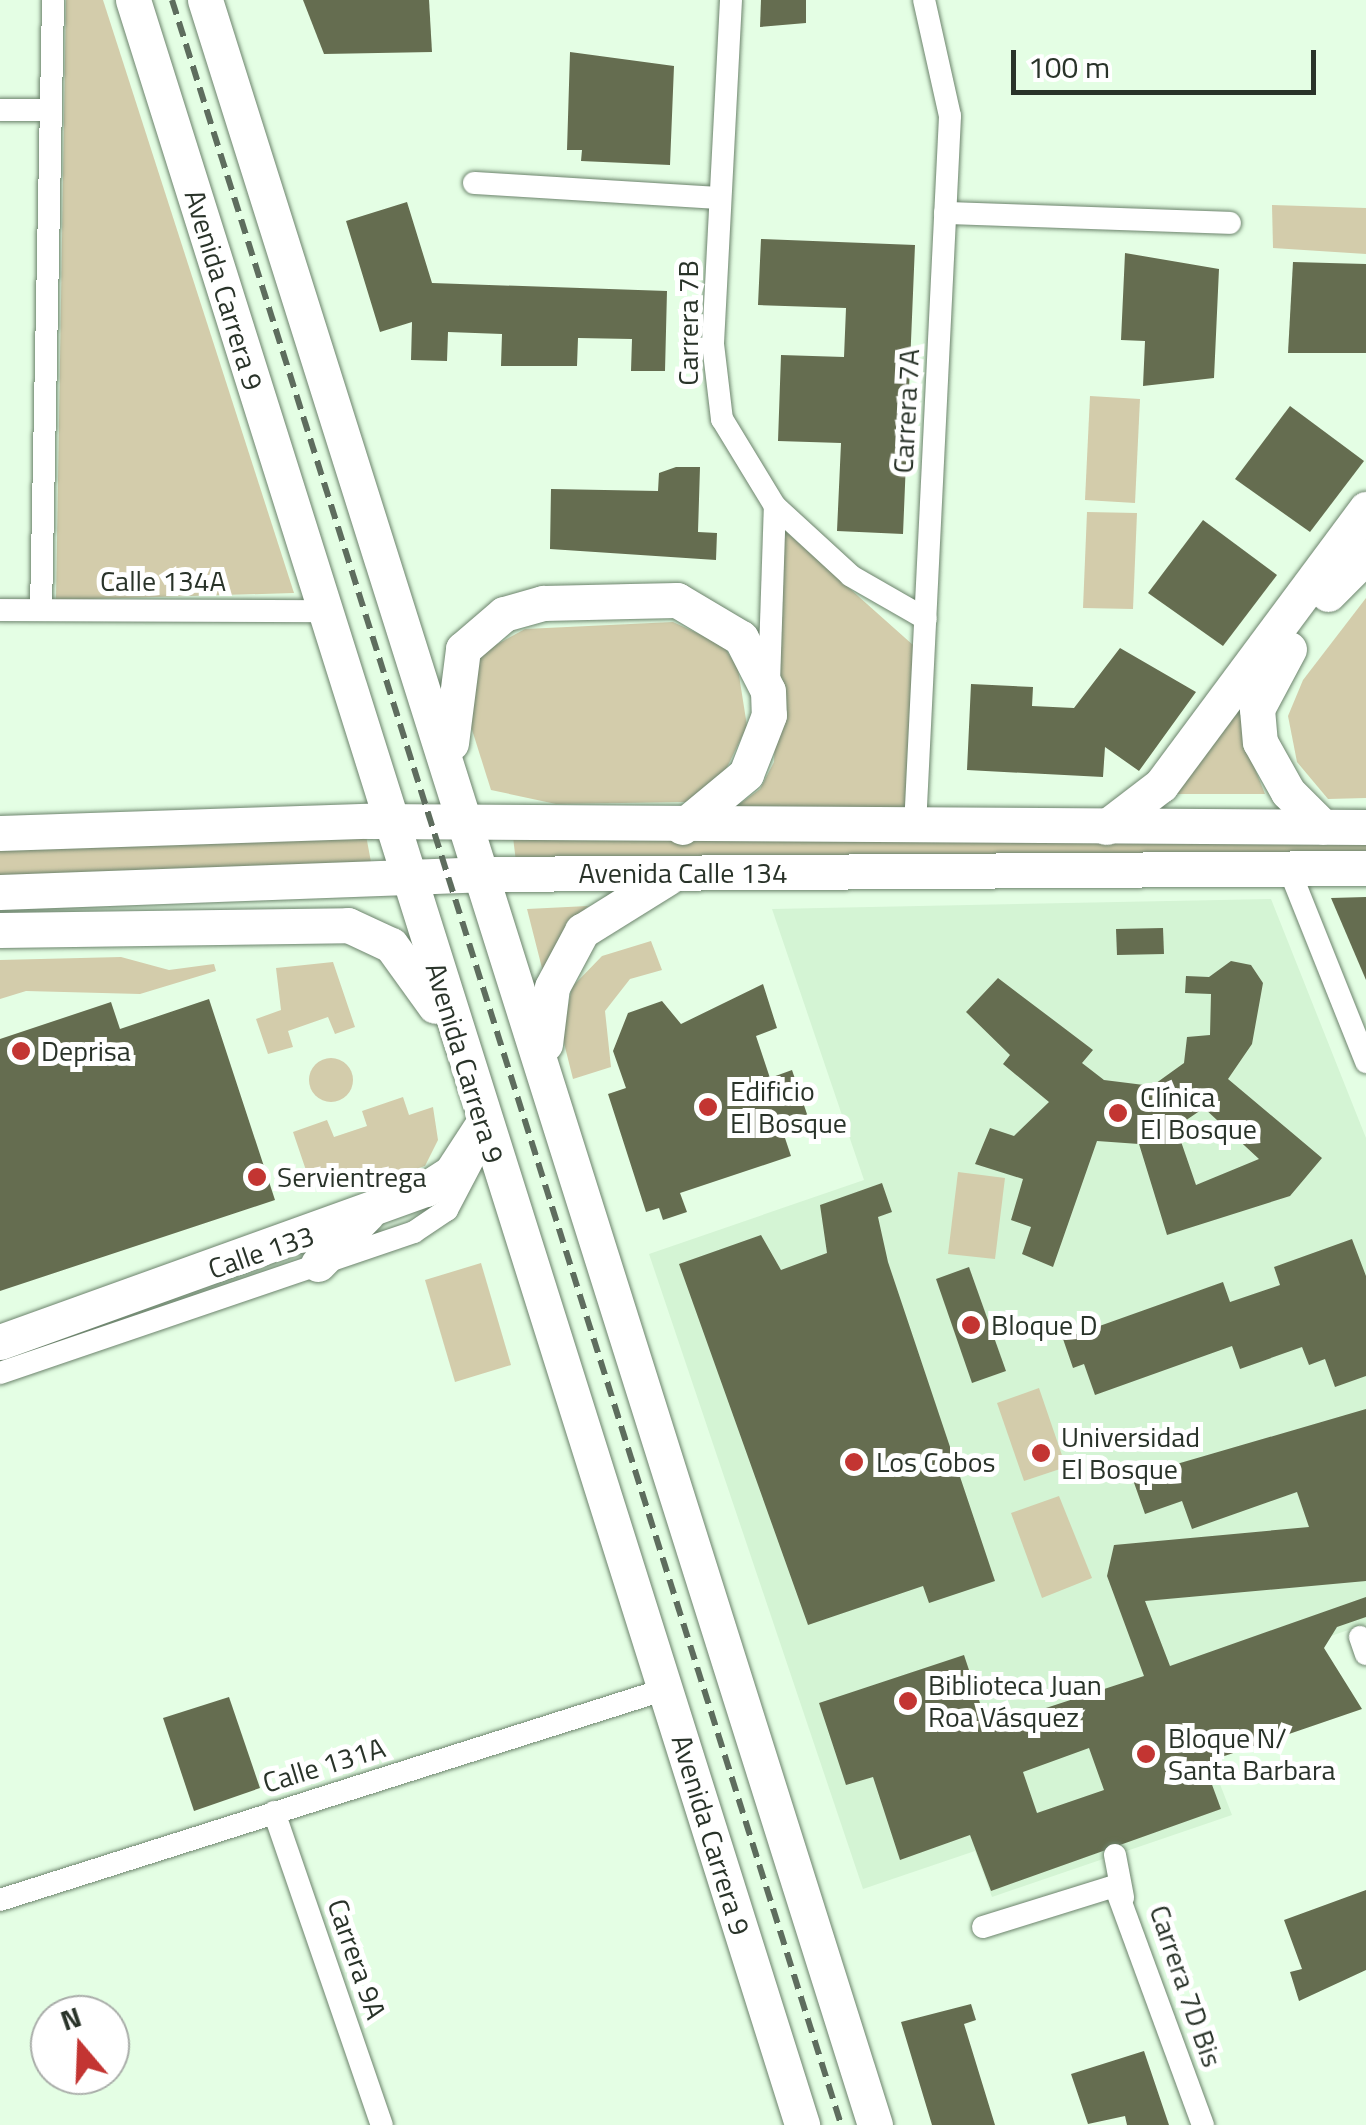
<!DOCTYPE html>
<meta charset="utf-8">
<style>
body{margin:0}
#map{position:relative;width:1366px;height:2125px;overflow:hidden;background:#e4fee4;font-family:"Titillium Web",sans-serif}
div>[style]{position:absolute}
.built>*{inset:0;background:#d4f4d4}
.green>*{inset:0;background:#d3ccab}
.round{border-radius:50%}
.building>*{inset:0;background:#656d50}
.roads{filter:drop-shadow(0 0 2px #6c836c) drop-shadow(0 0 2px #6c836c)}
.street>*{height:22px;margin:-11px;padding:0 11px;transform-origin:11px;border-radius:11px;background:#fff}
.primary>*{height:35px;margin:-17.5px;padding:0 17.5px;transform-origin:17.5px;border-radius:17.5px;background:#fff}
.rail>*{height:6px;margin-top:-3px;transform-origin:0;background:repeating-linear-gradient(90deg,#5e6d5e 0 15px,transparent 0 23px)}
.dots>*{width:28px;height:28px;translate:-50% -50%;box-sizing:border-box;border:5px solid #fff;border-radius:50%}
span{translate:-50% -50%;white-space:nowrap;text-align:center;line-height:1.15;-webkit-text-stroke:10px #fff;paint-order:stroke}
.street-label{font-size:28px;color:#293329}
.poi-label{font-size:28px;color:#293329}
.left{translate:0 -50%;text-align:left}
.north{position:absolute;left:30px;top:1995px;width:100px;height:100px;box-sizing:border-box;background:#fff;border:2px solid #a9ada9;border-radius:50%;rotate:341deg;font-size:28px;font-weight:700;line-height:40px;text-align:center;color:#293329}
.north::after{content:'';display:block;margin:auto;width:35px;height:45px;background:#c33532;clip-path:polygon(50% 0,100% 100%,50% 72%,0 100%)}
.scale{position:absolute;left:1011px;top:50px;width:305px;height:45px;box-sizing:border-box;border:5px solid #293329;border-top:0;padding-left:12px;font-size:30px;line-height:35px;white-space:nowrap;color:#293329;-webkit-text-stroke:8px #fff;paint-order:stroke}
</style>
<div id="map">
<div class="built">
<i style="clip-path:polygon(1271px 899px,1366px 1138px,1366px 1624px,1182px 1687px,1232px 1815px,992px 1897px,975px 1851px,863px 1889px,649px 1254px,864px 1180px,772px 909px)"></i>
</div>
<div class="green">
<i style="clip-path:polygon(66px 0,103px 0,294px 593px,56px 600px)"></i>
<i style="clip-path:polygon(1272px 205px,1366px 208px,1366px 254px,1273px 248px)"></i>
<i style="clip-path:polygon(1090px 396px,1140px 399px,1135px 503px,1085px 500px)"></i>
<i style="clip-path:polygon(1087px 512px,1137px 513px,1133px 609px,1083px 608px)"></i>
<i style="clip-path:polygon(784px 530px,913px 645px,905px 810px,729px 812px,760px 789px,774px 762px)"></i>
<i style="clip-path:polygon(1366px 598px,1366px 798px,1328px 799px,1297px 762px,1288px 716px,1303px 680px)"></i>
<i style="clip-path:polygon(673px 622px,723px 645px,738px 669px,747px 726px,720px 782px,687px 802px,556px 804px,491px 790px,462px 698px,481px 653px,525px 629px)"></i>
<i style="clip-path:polygon(1251px 689px,1243px 739px,1265px 794px,1165px 794px)"></i>
<i style="clip-path:polygon(365px 830px,371px 862px,0 878px,0 842px)"></i>
<i style="clip-path:polygon(1366px 836px,1366px 857px,516px 862px,513px 837px)"></i>
<i style="clip-path:polygon(588px 906px,579px 915px,544px 976px,527px 909px)"></i>
<i style="clip-path:polygon(651px 941px,662px 970px,630px 979px,605px 1011px,611px 1067px,573px 1079px,562px 1035px,572px 987px,602px 956px)"></i>
<i style="clip-path:polygon(121px 957px,169px 970px,214px 964px,216px 971px,140px 994px,26px 991px,0 999px,0 960px)"></i>
<i style="clip-path:polygon(333px 962px,355px 1027px,335px 1034px,328px 1017px,288px 1031px,293px 1047px,268px 1054px,256px 1019px,281px 1010px,276px 968px)"></i>
<i class="round" style="left:309px;top:1058px;width:44px;height:44px"></i>
<i style="clip-path:polygon(403px 1097px,409px 1115px,433px 1107px,438px 1140px,425px 1166px,348px 1191px,342px 1175px,311px 1185px,293px 1132px,327px 1120px,334px 1137px,367px 1126px,362px 1111px)"></i>
<i style="clip-path:polygon(958px 1172px,1005px 1178px,995px 1259px,948px 1254px)"></i>
<i style="clip-path:polygon(481px 1263px,511px 1365px,455px 1382px,425px 1280px)"></i>
<i style="clip-path:polygon(1039px 1388px,1066px 1467px,1024px 1481px,997px 1403px)"></i>
<i style="clip-path:polygon(1059px 1496px,1092px 1578px,1042px 1598px,1011px 1513px)"></i>
</div>
<div class="building">
<i style="clip-path:polygon(303px 0,429px 0,432px 52px,324px 54px)"></i>
<i style="clip-path:polygon(761px 0,806px 0,806px 23px,760px 27px)"></i>
<i style="clip-path:polygon(570px 52px,674px 66px,670px 165px,581px 161px,582px 150px,567px 150px)"></i>
<i style="clip-path:polygon(407px 202px,432px 283px,667px 291px,665px 371px,631px 371px,632px 339px,578px 338px,577px 366px,501px 366px,502px 334px,448px 332px,447px 361px,411px 360px,412px 322px,380px 332px,346px 221px)"></i>
<i style="clip-path:polygon(761px 239px,915px 245px,903px 534px,837px 531px,841px 443px,778px 441px,781px 355px,844px 357px,846px 308px,758px 305px)"></i>
<i style="clip-path:polygon(1125px 253px,1219px 269px,1214px 378px,1143px 386px,1145px 341px,1121px 340px)"></i>
<i style="clip-path:polygon(1293px 262px,1366px 264px,1366px 353px,1288px 353px)"></i>
<i style="clip-path:polygon(1290px 406px,1364px 461px,1310px 532px,1235px 479px)"></i>
<i style="clip-path:polygon(676px 467px,700px 467px,698px 532px,717px 533px,716px 560px,550px 549px,551px 489px,658px 491px,659px 473px)"></i>
<i style="clip-path:polygon(1203px 520px,1277px 575px,1223px 646px,1148px 593px)"></i>
<i style="clip-path:polygon(1120px 648px,1196px 692px,1139px 771px,1105px 747px,1103px 777px,967px 770px,971px 684px,1033px 687px,1032px 706px,1074px 708px)"></i>
<i style="clip-path:polygon(1366px 897px,1366px 980px,1331px 898px)"></i>
<i style="clip-path:polygon(1163px 928px,1164px 954px,1117px 955px,1116px 929px)"></i>
<i style="clip-path:polygon(evenodd,1231px 961px,1251px 965px,1263px 983px,1252px 1044px,1228px 1079px,1322px 1158px,1290px 1196px,1167px 1235px,1139px 1144px,1097px 1141px,1053px 1267px,1022px 1254px,1031px 1227px,1011px 1220px,1023px 1179px,975px 1164px,990px 1128px,1014px 1136px,1049px 1102px,1003px 1064px,1010px 1055px,966px 1012px,998px 978px,1093px 1050px,1082px 1063px,1104px 1080px,1152px 1086px,1184px 1063px,1187px 1037px,1210px 1035px,1211px 994px,1185px 993px,1186px 976px,1209px 977px,1231px 961px,1204px 1108px,1259px 1159px,1196px 1185px,1176px 1127px,1204px 1108px)"></i>
<i style="clip-path:polygon(763px 984px,777px 1028px,756px 1036px,770px 1078px,792px 1070px,809px 1120px,782px 1129px,791px 1156px,680px 1193px,687px 1212px,663px 1220px,659px 1208px,646px 1212px,608px 1094px,626px 1088px,613px 1051px,628px 1013px,662px 1001px,681px 1024px)"></i>
<i style="clip-path:polygon(209px 999px,275px 1200px,0 1291px,0 1039px,111px 1002px,120px 1029px)"></i>
<i style="clip-path:polygon(882px 1183px,892px 1212px,878px 1217px,888px 1262px,995px 1581px,929px 1603px,923px 1586px,808px 1625px,679px 1264px,761px 1235px,781px 1270px,827px 1253px,820px 1205px)"></i>
<i style="clip-path:polygon(1352px 1239px,1366px 1276px,1366px 1376px,1335px 1387px,1325px 1359px,1309px 1365px,1302px 1347px,1240px 1369px,1232px 1346px,1095px 1395px,1084px 1364px,1073px 1368px,1063px 1339px,1223px 1282px,1230px 1302px,1280px 1285px,1274px 1267px)"></i>
<i style="clip-path:polygon(969px 1267px,1006px 1371px,972px 1383px,936px 1279px)"></i>
<i style="clip-path:polygon(evenodd,1366px 1409px,1366px 1581px,1145px 1601px,1170px 1666px,1366px 1597px,1366px 1617px,1337px 1627px,1324px 1648px,1362px 1709px,1204px 1763px,1221px 1809px,991px 1891px,970px 1835px,900px 1860px,873px 1777px,846px 1785px,819px 1703px,964px 1655px,988px 1727px,1144px 1676px,1107px 1576px,1114px 1545px,1309px 1527px,1297px 1492px,1192px 1529px,1182px 1501px,1145px 1514px,1132px 1477px,1366px 1409px,1089px 1748px,1104px 1790px,1037px 1813px,1023px 1772px,1089px 1748px)"></i>
<i style="clip-path:polygon(229px 1697px,260px 1788px,194px 1811px,163px 1718px)"></i>
<i style="clip-path:polygon(1366px 1890px,1366px 1970px,1299px 2001px,1290px 1972px,1302px 1969px,1284px 1920px)"></i>
<i style="clip-path:polygon(971px 2004px,976px 2020px,964px 2024px,995px 2125px,932px 2125px,901px 2022px)"></i>
<i style="clip-path:polygon(1144px 2051px,1169px 2125px,1127px 2125px,1125px 2116px,1088px 2124px,1071px 2074px)"></i>
</div>
<div class="roads">
<div class="street">
<i style="left:731px;top:0;width:344px;rotate:93deg"></i>
<i style="left:713px;top:344px;width:76px;rotate:83.2deg"></i>
<i style="left:722px;top:419px;width:102px;rotate:58.7deg"></i>
<i style="left:775px;top:506px;width:103px;rotate:42.6deg"></i>
<i style="left:851px;top:576px;width:86px;rotate:29.8deg"></i>
<i style="left:0;top:110px;width:51px"></i>
<i style="left:474px;top:183px;width:246px;rotate:3.5deg"></i>
<i style="left:945px;top:213px;width:285px;rotate:2deg"></i>
<i style="left:0;top:610px;width:325px;rotate:0.2deg"></i>
<i style="left:41px;top:610px;width:610px;rotate:-88.87deg"></i>
<i style="left:769px;top:683px;width:177px;rotate:-88.1deg"></i>
<i style="left:915px;top:827px;width:712px;rotate:-87.18deg"></i>
<i style="left:950px;top:116px;width:119px;rotate:-102.6deg"></i>
<i style="left:1289px;top:869px;width:208px;rotate:68.2deg"></i>
<i style="left:0;top:1373px;width:437px;rotate:-18.8deg"></i>
<i style="left:414px;top:1232px;width:40px;rotate:-34deg"></i>
<i style="left:447px;top:1210px;width:71px;rotate:-62.4deg"></i>
<i style="left:1360px;top:1637px;width:18px;rotate:71deg"></i>
<i style="left:274px;top:1812px;width:331px;rotate:71deg"></i>
<i style="left:1115px;top:1855px;width:43px;rotate:79.2deg"></i>
<i style="left:0;top:1900px;width:699px;rotate:-17.58deg"></i>
<i style="left:983px;top:1927px;width:138px;rotate:-17.3deg"></i>
<i style="left:1115px;top:1886px;width:255px;rotate:69.8deg"></i>
</div>
<div class="primary">
<i style="left:133px;top:0;width:2228px;rotate:72.52deg"></i>
<i style="left:205px;top:0;width:2228px;rotate:72.5deg"></i>
<i style="left:1328px;top:594px;width:54px;rotate:-45deg"></i>
<i style="left:1289px;top:649px;width:68px;rotate:118.1deg"></i>
<i style="left:1257px;top:709px;width:33px;rotate:85deg"></i>
<i style="left:1260px;top:742px;width:57px;rotate:60.8deg"></i>
<i style="left:1288px;top:792px;width:49px;rotate:45deg"></i>
<i style="left:451px;top:743px;width:95px;rotate:-82.7deg"></i>
<i style="left:463px;top:649px;width:54px;rotate:-40.5deg"></i>
<i style="left:504px;top:614px;width:41px;rotate:-15.8deg"></i>
<i style="left:543px;top:603px;width:134px;rotate:-1.3deg"></i>
<i style="left:677px;top:600px;width:74px;rotate:30.7deg"></i>
<i style="left:741px;top:638px;width:59px;rotate:63deg"></i>
<i style="left:768px;top:691px;width:24px;rotate:88deg"></i>
<i style="left:769px;top:715px;width:63px;rotate:111.3deg"></i>
<i style="left:746px;top:774px;width:83px;rotate:140.4deg"></i>
<i style="left:1106px;top:827px;width:69px;rotate:-37.4deg"></i>
<i style="left:1161px;top:785px;width:344px;rotate:-53.4deg"></i>
<i style="left:0;top:833px;width:368px;rotate:-1.9deg"></i>
<i style="left:368px;top:821px;width:998px;rotate:0.34deg"></i>
<i style="left:0;top:892px;width:482px;rotate:-2.1deg"></i>
<i style="left:482px;top:874px;width:884px;rotate:-0.39deg"></i>
<i style="left:0;top:930px;width:348px;rotate:-0.8deg"></i>
<i style="left:348px;top:925px;width:47px;rotate:24.9deg"></i>
<i style="left:391px;top:945px;width:75px;rotate:54.2deg"></i>
<i style="left:545px;top:1044px;width:57px;rotate:-83deg"></i>
<i style="left:552px;top:987px;width:64px;rotate:-61.8deg"></i>
<i style="left:582px;top:931px;width:100px;rotate:-31.9deg"></i>
<i style="left:318px;top:1264px;width:71px;rotate:-45.6deg"></i>
<i style="left:0;top:1342px;width:453px;rotate:-19.8deg"></i>
<i style="left:426px;top:1189px;width:30px;rotate:-33deg"></i>
<i style="left:451px;top:1173px;width:59px;rotate:-56.9deg"></i>
</div>
</div>
<div class="rail">
<i style="left:172px;top:0;width:2228px;rotate:72.52deg"></i>
</div>
<div class="dots">
<i style="left:21px;top:1051px;background:#c33532"></i>
<i style="left:708px;top:1107px;background:#c33532"></i>
<i style="left:1118px;top:1113px;background:#c33532"></i>
<i style="left:257px;top:1177px;background:#c33532"></i>
<i style="left:971px;top:1325px;background:#c33532"></i>
<i style="left:1041px;top:1453px;background:#c33532"></i>
<i style="left:854px;top:1462px;background:#c33532"></i>
<i style="left:908px;top:1701px;background:#c33532"></i>
<i style="left:1146px;top:1754px;background:#c33532"></i>
</div>
<div class="street-label">
<span style="left:224px;top:290px;rotate:73deg">Avenida Carrera 9</span>
<span style="left:688px;top:323px;rotate:-90deg">Carrera 7B</span>
<span style="left:906px;top:411px;rotate:-87deg">Carrera 7A</span>
<span style="left:163px;top:581px">Calle 134A</span>
<span style="left:683px;top:873px">Avenida Calle 134</span>
<span style="left:465px;top:1063px;rotate:73deg">Avenida Carrera 9</span>
<span style="left:261px;top:1252px;rotate:-19deg">Calle 133</span>
<span style="left:324px;top:1765px;rotate:-17deg">Calle 131A</span>
<span style="left:711px;top:1835px;rotate:73deg">Avenida Carrera 9</span>
<span style="left:357px;top:1959px;rotate:71deg">Carrera 9A</span>
<span style="left:1186px;top:1986px;rotate:71deg">Carrera 7D Bis</span>
</div>
<div class="poi-label">
<span class="left" style="left:41px;top:1051px">Deprisa</span>
<span class="left" style="left:730px;top:1107px">Edificio<br>El Bosque</span>
<span class="left" style="left:1140px;top:1113px">Clínica<br>El Bosque</span>
<span class="left" style="left:277px;top:1177px">Servientrega</span>
<span class="left" style="left:991px;top:1325px">Bloque D</span>
<span class="left" style="left:1061px;top:1453px">Universidad<br>El Bosque</span>
<span class="left" style="left:876px;top:1462px">Los Cobos</span>
<span class="left" style="left:928px;top:1701px">Biblioteca Juan<br>Roa Vásquez</span>
<span class="left" style="left:1168px;top:1754px">Bloque N/<br>Santa Barbara</span>
</div>
<div class="north">N</div>
<div class="scale">100 m</div>
</div>
